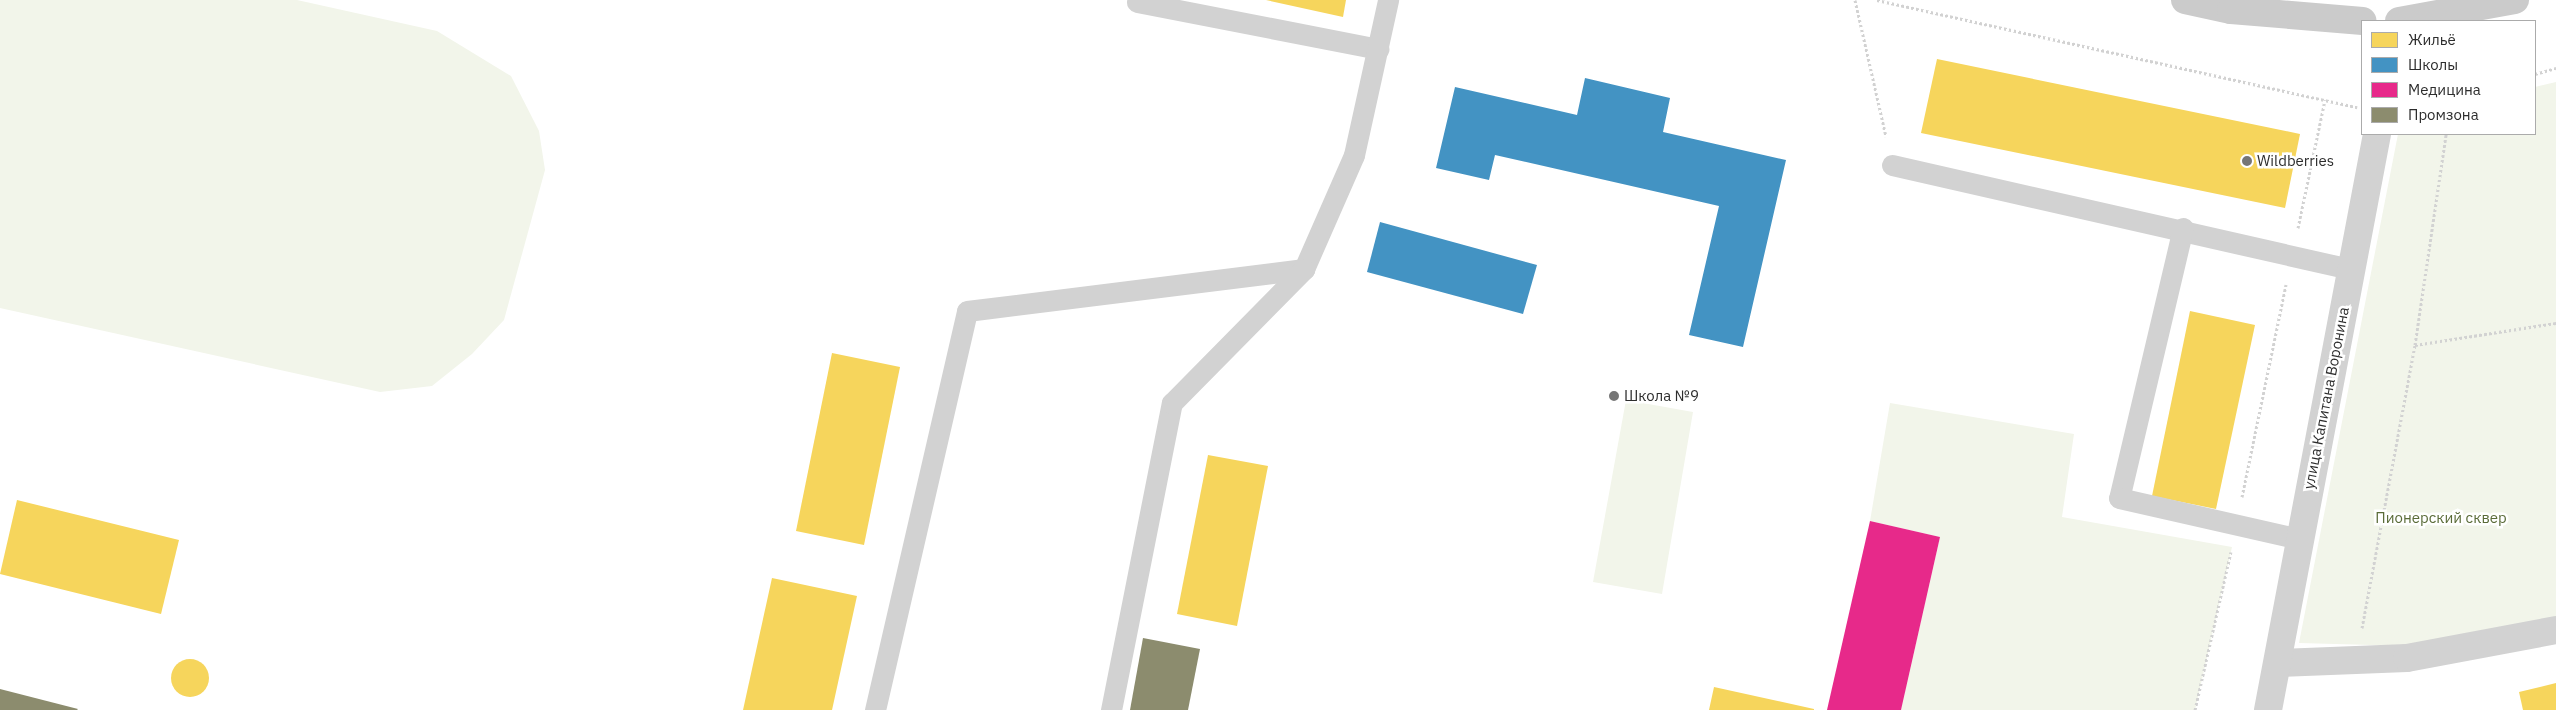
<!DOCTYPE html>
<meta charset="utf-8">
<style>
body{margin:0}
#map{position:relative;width:2556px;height:710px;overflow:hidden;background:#fff;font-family:"IBM Plex Sans",sans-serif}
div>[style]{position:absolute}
.green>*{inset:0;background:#f2f5ea}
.homes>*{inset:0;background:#f6d55c}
.round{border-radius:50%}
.schools>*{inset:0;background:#4393c3}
.health>*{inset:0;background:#e7298a}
.industry>*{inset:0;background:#8c8c6e}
.path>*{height:3px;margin-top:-1.5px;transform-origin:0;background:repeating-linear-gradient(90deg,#d2d2d2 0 2.5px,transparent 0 5px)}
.service>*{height:21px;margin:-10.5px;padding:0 10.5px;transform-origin:10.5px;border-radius:10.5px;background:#d2d2d2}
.minor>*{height:28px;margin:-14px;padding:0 14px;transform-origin:14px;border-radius:14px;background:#d2d2d2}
.secondary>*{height:28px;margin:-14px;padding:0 14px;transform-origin:14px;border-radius:14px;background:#cbcbcb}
.dots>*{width:14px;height:14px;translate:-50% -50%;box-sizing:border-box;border:2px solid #fff;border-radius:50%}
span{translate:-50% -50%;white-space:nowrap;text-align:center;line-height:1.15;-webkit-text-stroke:5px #fff;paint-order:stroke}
.poi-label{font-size:15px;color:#2d2d2d}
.left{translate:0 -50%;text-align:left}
.street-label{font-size:15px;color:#2d2d2d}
.park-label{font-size:15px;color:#5a6b38}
.legend{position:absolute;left:2361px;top:20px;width:175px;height:115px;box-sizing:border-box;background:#fff;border:1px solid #ababab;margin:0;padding:6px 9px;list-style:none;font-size:15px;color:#2d2d2d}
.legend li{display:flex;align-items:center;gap:10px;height:25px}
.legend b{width:25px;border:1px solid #ababab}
</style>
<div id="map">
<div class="green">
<i style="clip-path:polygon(0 0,297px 0,437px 31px,511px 76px,539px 131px,545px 170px,504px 320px,472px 354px,432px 386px,380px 392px,0 308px)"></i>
<i style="clip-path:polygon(2556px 82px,2556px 619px,2407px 646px,2299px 643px,2398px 134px,2535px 134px,2535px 87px)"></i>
<i style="clip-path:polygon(1626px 400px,1693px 412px,1662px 594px,1593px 582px)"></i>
<i style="clip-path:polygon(1890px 403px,2074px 434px,2062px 517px,2232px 547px,2195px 710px,1901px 710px,1940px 537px,1870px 521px)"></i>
</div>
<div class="homes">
<i style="clip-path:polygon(1266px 0,1346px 0,1343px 17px)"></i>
<i style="clip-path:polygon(1937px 59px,2300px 134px,2285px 208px,1921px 133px)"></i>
<i style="clip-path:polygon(2190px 311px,2255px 325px,2216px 509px,2152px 496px)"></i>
<i style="clip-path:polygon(832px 353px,900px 367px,864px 545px,796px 531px)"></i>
<i style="clip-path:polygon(1208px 455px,1268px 466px,1237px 626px,1177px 614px)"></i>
<i style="clip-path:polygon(17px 500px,179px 540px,161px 614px,0 574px)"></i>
<i style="clip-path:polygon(772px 578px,857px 596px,832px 710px,743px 710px)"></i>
<i class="round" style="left:171px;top:659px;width:38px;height:38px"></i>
<i style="clip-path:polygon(2556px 683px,2556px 710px,2523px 710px,2519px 692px)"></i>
<i style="clip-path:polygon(1714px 687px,1814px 709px,1814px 710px,1709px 710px)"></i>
</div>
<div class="schools">
<i style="clip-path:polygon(1585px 78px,1670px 98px,1663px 132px,1786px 160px,1743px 347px,1689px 335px,1719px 206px,1495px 155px,1489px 180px,1436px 168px,1455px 87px,1577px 115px)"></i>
<i style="clip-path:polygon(1380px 222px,1537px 265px,1523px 314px,1367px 272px)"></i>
</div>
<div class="health">
<i style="clip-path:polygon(1870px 521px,1940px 537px,1901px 710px,1827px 710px)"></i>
</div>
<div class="industry">
<i style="clip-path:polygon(1143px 638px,1200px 649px,1188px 710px,1130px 710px)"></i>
<i style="clip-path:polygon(0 689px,78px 709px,77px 710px,0 710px)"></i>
</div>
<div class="path">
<i style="left:1855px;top:0;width:140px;rotate:77.2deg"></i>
<i style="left:1877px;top:0;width:492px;rotate:12.6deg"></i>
<i style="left:2535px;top:74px;width:22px;rotate:-16deg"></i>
<i style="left:2298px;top:228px;width:131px;rotate:-78.1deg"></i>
<i style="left:2415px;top:345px;width:143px;rotate:-8.9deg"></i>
<i style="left:2242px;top:497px;width:217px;rotate:-78.3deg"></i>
<i style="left:2362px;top:628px;width:288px;rotate:-79.4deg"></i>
<i style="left:2415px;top:345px;width:213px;rotate:-81.6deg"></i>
<i style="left:2195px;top:710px;width:162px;rotate:-77.2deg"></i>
</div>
<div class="service">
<i style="left:1137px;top:2px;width:246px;rotate:11deg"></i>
<i style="left:1892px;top:165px;width:471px;rotate:12.8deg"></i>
<i style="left:2183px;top:228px;width:277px;rotate:103.3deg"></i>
<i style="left:2119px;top:498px;width:185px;rotate:12.8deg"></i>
<i style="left:875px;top:710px;width:409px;rotate:-77deg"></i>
<i style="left:967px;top:311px;width:340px;rotate:-7.1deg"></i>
<i style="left:1304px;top:269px;width:124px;rotate:-66.3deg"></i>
<i style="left:1354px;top:155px;width:159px;rotate:-77.6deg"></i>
<i style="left:1111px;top:710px;width:313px;rotate:-78.8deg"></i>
<i style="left:1172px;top:403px;width:188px;rotate:-45.4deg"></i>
</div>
<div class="minor">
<i style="left:2278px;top:663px;width:129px;rotate:-2.2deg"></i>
<i style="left:2407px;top:658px;width:152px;rotate:-10.6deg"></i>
<i style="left:2268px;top:710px;width:586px;rotate:-79.28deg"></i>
</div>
<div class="secondary">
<i style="left:2185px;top:0;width:47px;rotate:12.3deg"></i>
<i style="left:2231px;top:10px;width:132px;rotate:4.8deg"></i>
<i style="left:2399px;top:21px;width:118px;rotate:-10.3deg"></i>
</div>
<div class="dots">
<i style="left:2247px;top:161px;background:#767676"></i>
<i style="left:1614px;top:396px;background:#767676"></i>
</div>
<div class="poi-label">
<span class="left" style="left:2257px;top:161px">Wildberries</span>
<span class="left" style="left:1624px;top:396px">Школа №9</span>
</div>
<div class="street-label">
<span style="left:2326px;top:398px;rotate:-79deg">улица Капитана Воронина</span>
</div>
<div class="park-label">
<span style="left:2441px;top:518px">Пионерский сквер</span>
</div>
<ul class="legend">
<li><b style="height:14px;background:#f6d55c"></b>Жильё</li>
<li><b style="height:14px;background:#4393c3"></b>Школы</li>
<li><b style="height:14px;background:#e7298a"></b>Медицина</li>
<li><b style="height:14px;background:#8c8c6e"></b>Промзона</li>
</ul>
</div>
